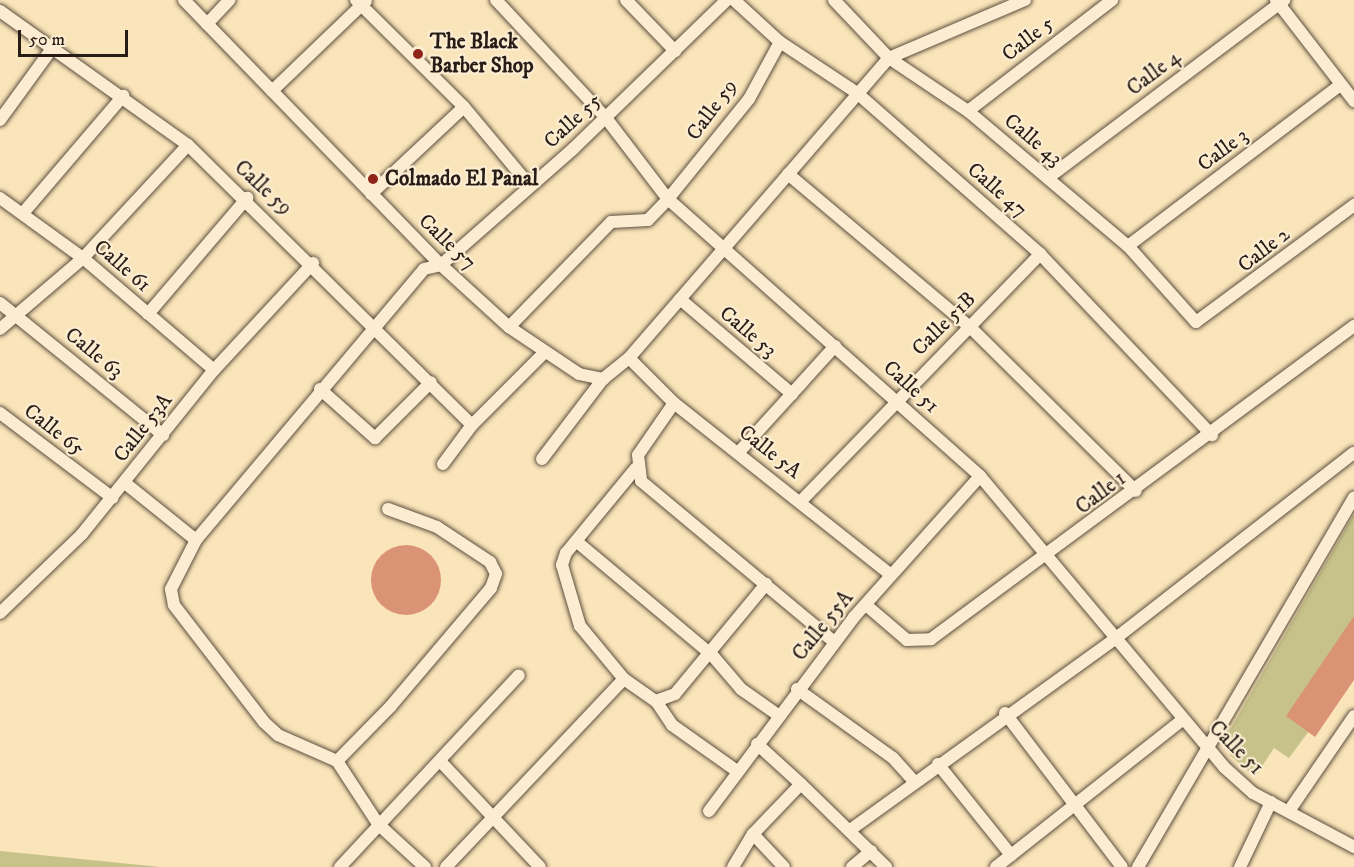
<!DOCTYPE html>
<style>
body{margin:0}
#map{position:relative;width:1354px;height:867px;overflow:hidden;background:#fae4b9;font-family:"IM FELL DW Pica",serif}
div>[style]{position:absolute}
.green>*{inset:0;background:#c6c28a}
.building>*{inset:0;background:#db9375}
.round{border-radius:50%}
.roads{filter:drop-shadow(0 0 2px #5c4f3f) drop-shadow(0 0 2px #5c4f3f)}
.minor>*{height:12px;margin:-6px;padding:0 6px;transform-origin:6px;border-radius:6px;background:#fcedd2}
.dots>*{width:16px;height:16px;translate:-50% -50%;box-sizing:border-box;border:3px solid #fcedd2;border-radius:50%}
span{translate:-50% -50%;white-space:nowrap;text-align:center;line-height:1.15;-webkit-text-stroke:4.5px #fcedd2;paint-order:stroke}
.street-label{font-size:21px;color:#281d16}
.poi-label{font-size:21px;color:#281d16;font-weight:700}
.left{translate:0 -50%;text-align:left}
.scale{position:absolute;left:18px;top:30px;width:110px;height:27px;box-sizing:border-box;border:3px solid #281d16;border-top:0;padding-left:8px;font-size:18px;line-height:21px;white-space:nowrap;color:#281d16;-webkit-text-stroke:4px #fcedd2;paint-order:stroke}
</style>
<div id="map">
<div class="green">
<i style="clip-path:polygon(1354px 514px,1354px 670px,1289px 758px,1274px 748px,1255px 777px,1230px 755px,1227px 735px)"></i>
<i style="clip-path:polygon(0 851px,161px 867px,0 867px)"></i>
</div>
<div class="building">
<i class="round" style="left:371px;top:545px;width:70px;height:70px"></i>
<i style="clip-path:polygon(1354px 616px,1354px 680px,1315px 737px,1286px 716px)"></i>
</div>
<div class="roads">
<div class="minor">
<i style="left:184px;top:0;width:369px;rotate:45.9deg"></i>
<i style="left:441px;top:265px;width:92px;rotate:42.4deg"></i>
<i style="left:509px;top:327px;width:84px;rotate:33.9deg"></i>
<i style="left:579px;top:374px;width:25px;rotate:12deg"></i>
<i style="left:356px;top:0;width:152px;rotate:44.7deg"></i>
<i style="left:464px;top:107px;width:103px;rotate:50.1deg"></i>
<i style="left:496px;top:0;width:161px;rotate:47deg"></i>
<i style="left:606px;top:118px;width:102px;rotate:52.6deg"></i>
<i style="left:668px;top:199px;width:417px;rotate:41.6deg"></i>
<i style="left:980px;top:476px;width:380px;rotate:50deg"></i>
<i style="left:1224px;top:767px;width:39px;rotate:42deg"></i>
<i style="left:1253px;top:793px;width:115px;rotate:28.1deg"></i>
<i style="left:626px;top:0;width:71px;rotate:46.1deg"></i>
<i style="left:734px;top:0;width:62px;rotate:42.4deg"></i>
<i style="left:780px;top:42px;width:92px;rotate:33.5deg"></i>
<i style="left:857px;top:93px;width:244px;rotate:41.3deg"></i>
<i style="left:1040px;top:254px;width:250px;rotate:46.5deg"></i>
<i style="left:834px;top:0;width:80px;rotate:46.5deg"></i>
<i style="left:889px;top:58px;width:95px;rotate:33.9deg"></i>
<i style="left:968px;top:111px;width:209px;rotate:40.2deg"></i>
<i style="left:1128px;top:246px;width:102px;rotate:48.2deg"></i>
<i style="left:1196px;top:322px;width:197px;rotate:-36.5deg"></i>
<i style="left:1276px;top:0;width:128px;rotate:52.3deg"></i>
<i style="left:0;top:11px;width:231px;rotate:35.5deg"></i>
<i style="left:188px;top:145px;width:399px;rotate:44.6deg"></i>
<i style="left:207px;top:24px;width:33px;rotate:-47deg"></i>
<i style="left:272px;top:91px;width:130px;rotate:-43.8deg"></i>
<i style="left:968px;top:111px;width:182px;rotate:-37.6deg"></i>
<i style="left:0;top:120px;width:90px;rotate:-54deg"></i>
<i style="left:788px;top:174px;width:238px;rotate:40.1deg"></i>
<i style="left:970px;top:327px;width:233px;rotate:44.7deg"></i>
<i style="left:1048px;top:178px;width:296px;rotate:-37deg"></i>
<i style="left:371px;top:194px;width:127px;rotate:-43.1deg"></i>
<i style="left:0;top:198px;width:102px;rotate:35.9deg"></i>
<i style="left:83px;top:258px;width:172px;rotate:40.5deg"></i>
<i style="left:24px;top:212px;width:153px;rotate:-49.5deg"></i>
<i style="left:1128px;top:246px;width:266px;rotate:-37.2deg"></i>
<i style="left:680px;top:299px;width:147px;rotate:40.3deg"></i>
<i style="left:0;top:303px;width:210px;rotate:39deg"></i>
<i style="left:148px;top:314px;width:153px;rotate:-49.5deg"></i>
<i style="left:509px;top:327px;width:146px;rotate:-45.8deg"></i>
<i style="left:611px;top:222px;width:37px;rotate:-3deg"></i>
<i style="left:648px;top:220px;width:29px;rotate:-46deg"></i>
<i style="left:668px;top:199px;width:129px;rotate:-51deg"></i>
<i style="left:749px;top:99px;width:65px;rotate:-61.5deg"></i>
<i style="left:0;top:329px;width:109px;rotate:-40.5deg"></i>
<i style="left:83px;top:258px;width:154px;rotate:-47.1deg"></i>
<i style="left:629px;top:358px;width:64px;rotate:45deg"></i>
<i style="left:674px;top:403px;width:275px;rotate:38.4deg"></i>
<i style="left:320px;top:389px;width:74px;rotate:41.7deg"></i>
<i style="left:375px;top:438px;width:79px;rotate:-45deg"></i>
<i style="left:674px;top:403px;width:63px;rotate:124.7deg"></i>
<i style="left:638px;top:455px;width:26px;rotate:83deg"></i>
<i style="left:641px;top:481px;width:251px;rotate:39.8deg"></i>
<i style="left:0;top:413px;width:141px;rotate:37deg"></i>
<i style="left:739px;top:452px;width:143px;rotate:-47.8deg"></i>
<i style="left:542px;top:459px;width:101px;rotate:-52.7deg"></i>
<i style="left:603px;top:379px;width:33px;rotate:-39deg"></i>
<i style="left:629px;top:358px;width:397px;rotate:-49.1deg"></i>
<i style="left:889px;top:58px;width:148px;rotate:-23.1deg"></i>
<i style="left:443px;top:464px;width:49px;rotate:-53.4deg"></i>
<i style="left:472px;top:425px;width:100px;rotate:-45deg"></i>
<i style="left:125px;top:483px;width:91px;rotate:38.8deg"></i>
<i style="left:801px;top:501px;width:344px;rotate:-45.9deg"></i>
<i style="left:388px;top:509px;width:52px;rotate:20.2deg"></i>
<i style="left:437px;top:527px;width:64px;rotate:33.4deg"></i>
<i style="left:490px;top:562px;width:13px;rotate:63deg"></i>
<i style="left:496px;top:574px;width:15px;rotate:110deg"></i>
<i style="left:491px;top:588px;width:155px;rotate:130.3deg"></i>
<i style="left:391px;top:706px;width:77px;rotate:134.5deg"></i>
<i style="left:337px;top:761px;width:75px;rotate:56.9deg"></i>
<i style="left:378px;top:824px;width:64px;rotate:42.5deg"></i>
<i style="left:576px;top:541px;width:177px;rotate:40deg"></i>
<i style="left:712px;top:655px;width:45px;rotate:49.5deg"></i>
<i style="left:741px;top:689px;width:45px;rotate:35.1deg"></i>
<i style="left:866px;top:605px;width:54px;rotate:40.5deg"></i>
<i style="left:907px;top:640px;width:24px;rotate:-2deg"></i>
<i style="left:931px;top:639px;width:526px;rotate:-36.5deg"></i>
<i style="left:0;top:613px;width:114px;rotate:-43.9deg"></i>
<i style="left:82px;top:534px;width:211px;rotate:-51.2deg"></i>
<i style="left:214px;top:370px;width:146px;rotate:-47.2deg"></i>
<i style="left:624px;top:679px;width:69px;rotate:-129.7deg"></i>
<i style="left:580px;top:626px;width:64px;rotate:-106.4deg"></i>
<i style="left:562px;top:565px;width:13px;rotate:-72deg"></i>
<i style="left:566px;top:553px;width:110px;rotate:-50.5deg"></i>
<i style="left:797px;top:689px;width:118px;rotate:35.7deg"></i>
<i style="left:893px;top:758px;width:31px;rotate:48deg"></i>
<i style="left:656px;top:701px;width:29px;rotate:56deg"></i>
<i style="left:672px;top:725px;width:80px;rotate:35.3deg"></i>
<i style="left:1005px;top:713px;width:193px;rotate:52.8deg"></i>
<i style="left:757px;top:744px;width:59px;rotate:42.3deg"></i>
<i style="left:337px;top:761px;width:64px;rotate:-156.2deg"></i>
<i style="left:278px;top:735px;width:19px;rotate:-137deg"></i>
<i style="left:264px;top:722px;width:148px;rotate:-127.6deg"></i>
<i style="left:174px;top:605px;width:16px;rotate:-101deg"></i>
<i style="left:171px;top:589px;width:55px;rotate:-63deg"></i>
<i style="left:196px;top:540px;width:354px;rotate:-49.9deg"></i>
<i style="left:424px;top:269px;width:17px;rotate:-13deg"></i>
<i style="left:441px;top:265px;width:176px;rotate:-41.3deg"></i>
<i style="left:573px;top:149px;width:214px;rotate:-44.1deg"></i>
<i style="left:441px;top:762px;width:144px;rotate:46.7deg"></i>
<i style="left:938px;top:764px;width:117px;rotate:51.3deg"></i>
<i style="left:709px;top:811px;width:242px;rotate:-53.2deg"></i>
<i style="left:854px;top:617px;width:189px;rotate:-48.2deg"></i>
<i style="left:1289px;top:811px;width:115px;rotate:-55.6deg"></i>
<i style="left:850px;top:830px;width:328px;rotate:-35.8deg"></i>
<i style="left:1116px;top:638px;width:301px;rotate:-37.9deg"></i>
<i style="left:753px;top:834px;width:45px;rotate:46.8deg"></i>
<i style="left:340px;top:867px;width:262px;rotate:-47deg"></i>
<i style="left:446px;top:867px;width:259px;rotate:-46.6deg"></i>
<i style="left:624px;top:679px;width:39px;rotate:35deg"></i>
<i style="left:656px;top:701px;width:20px;rotate:-20deg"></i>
<i style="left:675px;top:694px;width:143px;rotate:-50.4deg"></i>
<i style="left:733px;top:867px;width:39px;rotate:-59deg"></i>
<i style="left:753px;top:834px;width:69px;rotate:-46.2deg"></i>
<i style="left:801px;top:784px;width:119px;rotate:44.3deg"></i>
<i style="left:852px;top:867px;width:25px;rotate:-40deg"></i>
<i style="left:996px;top:867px;width:237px;rotate:-38.3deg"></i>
<i style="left:1138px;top:867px;width:428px;rotate:-59.7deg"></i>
<i style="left:1240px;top:867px;width:72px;rotate:-64.5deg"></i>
</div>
</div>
<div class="dots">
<i style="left:418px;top:54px;background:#8f2418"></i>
<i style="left:373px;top:179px;background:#8f2418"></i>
</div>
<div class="street-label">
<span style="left:1028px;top:39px;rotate:-38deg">Calle 5</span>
<span style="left:1154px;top:73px;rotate:-37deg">Calle 4</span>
<span style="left:712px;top:110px;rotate:-54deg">Calle 59</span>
<span style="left:573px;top:121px;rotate:-43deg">Calle 55</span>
<span style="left:1033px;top:140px;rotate:40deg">Calle 43</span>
<span style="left:1223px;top:150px;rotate:-37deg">Calle 3</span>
<span style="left:263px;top:188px;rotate:43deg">Calle 59</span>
<span style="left:997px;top:190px;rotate:41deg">Calle 47</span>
<span style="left:447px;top:242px;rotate:44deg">Calle 57</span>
<span style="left:1264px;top:250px;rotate:-38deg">Calle 2</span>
<span style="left:122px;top:266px;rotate:41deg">Calle 61</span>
<span style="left:944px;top:324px;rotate:-45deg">Calle 51B</span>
<span style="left:748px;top:332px;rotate:40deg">Calle 53</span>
<span style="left:94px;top:353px;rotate:39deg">Calle 63</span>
<span style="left:911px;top:387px;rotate:42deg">Calle 51</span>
<span style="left:143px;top:428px;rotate:-52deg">Calle 53A</span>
<span style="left:54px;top:430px;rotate:38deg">Calle 65</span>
<span style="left:770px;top:452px;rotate:38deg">Calle 5A</span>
<span style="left:1101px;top:493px;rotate:-37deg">Calle 1</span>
<span style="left:823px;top:626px;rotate:-51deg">Calle 55A</span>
<span style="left:1236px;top:748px;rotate:45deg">Calle 51</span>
</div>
<div class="poi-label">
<span class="left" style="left:430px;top:54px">The Black<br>Barber Shop</span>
<span class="left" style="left:385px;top:179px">Colmado El Panal</span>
</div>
<div class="scale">50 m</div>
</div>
